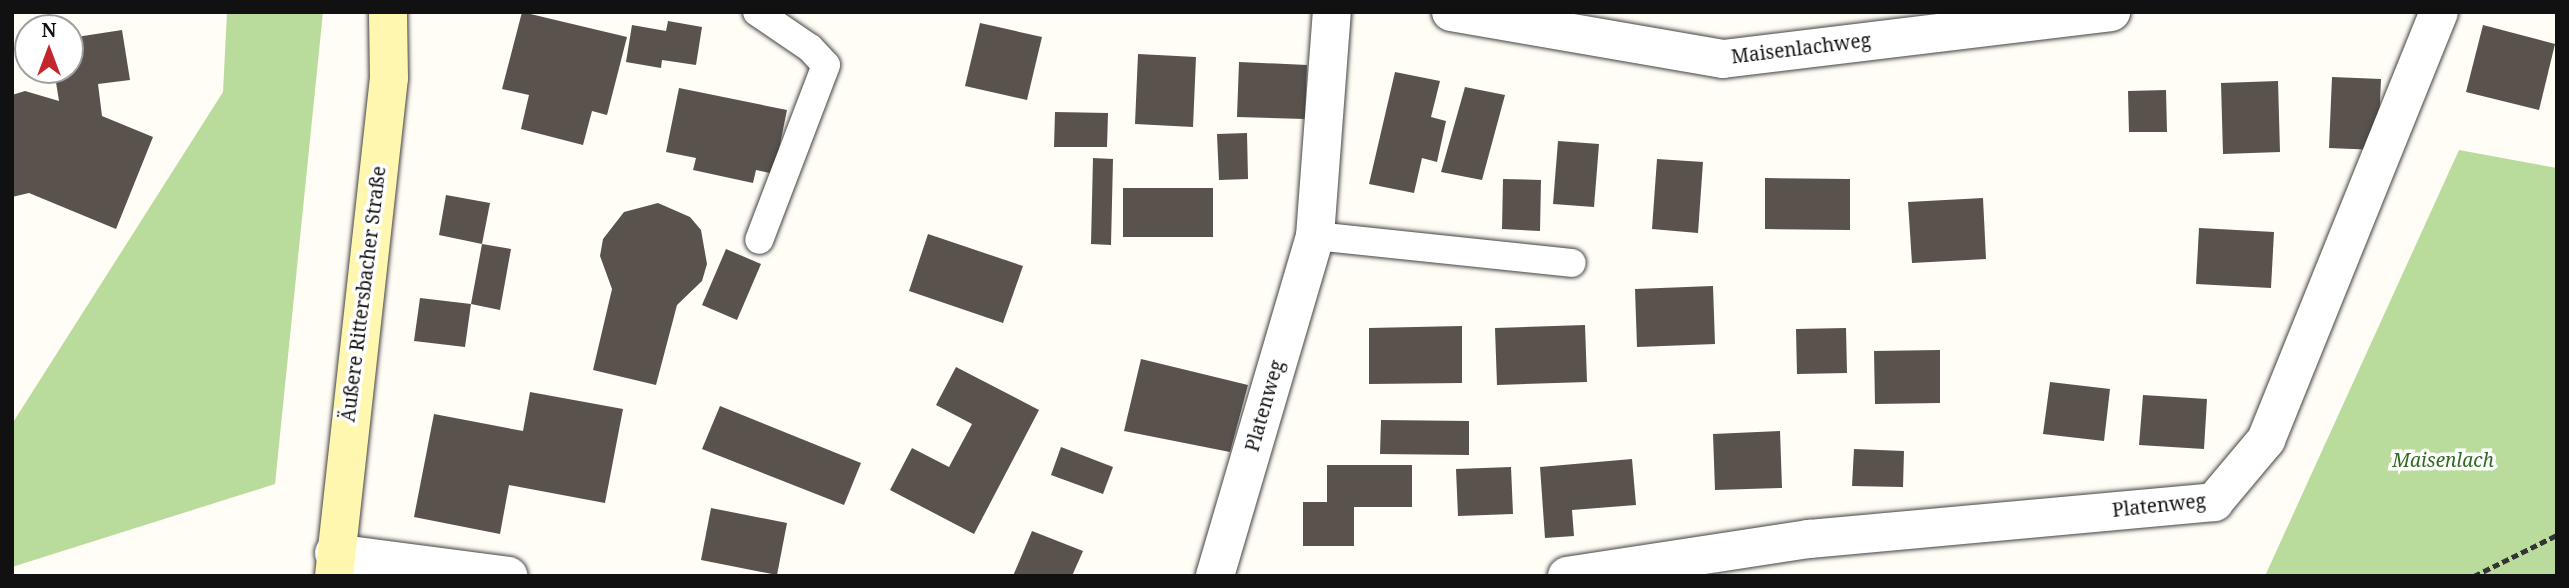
<!DOCTYPE html>
<meta charset="utf-8">
<style>
body{margin:0}
#map{position:relative;width:2569px;height:588px;overflow:hidden;background:#fffdf5;font-family:"Noto Serif",serif}
div>[style]{position:absolute}
.forest>*{inset:0;background:#b9dc9c}
.building>*{inset:0;background:#5a524d}
.path>*{height:4.5px;margin-top:-2.25px;transform-origin:0;background:repeating-linear-gradient(90deg,#333 0 7px,transparent 0 10.5px)}
.roads{filter:drop-shadow(0 0 2px #444) drop-shadow(0 0 2px #444)}
.service>*{height:28px;margin:-14px;padding:0 14px;transform-origin:14px;border-radius:14px;background:#fff}
.minor>*{height:38px;margin:-19px;padding:0 19px;transform-origin:19px;border-radius:19px;background:#fff}
.secondary>*{height:38px;margin:-19px;padding:0 19px;transform-origin:19px;border-radius:19px;background:#fff6b0}
span{translate:-50% -50%;white-space:nowrap;text-align:center;line-height:1.15;-webkit-text-stroke:7px #fff;paint-order:stroke}
.street-label{font-size:19px;color:#111}
.park-label{font-size:19px;color:#2f6b1f;font-style:italic}
.frame{position:absolute;inset:0;border:14px solid #111;pointer-events:none}
.north{position:absolute;left:14px;top:14px;width:70px;height:70px;box-sizing:border-box;background:#fff;border:2px solid #a0a0a0;border-radius:50%;rotate:0deg;font-size:19px;font-weight:700;line-height:28px;text-align:center;color:#111}
.north::after{content:'';display:block;margin:auto;width:24px;height:32px;background:#c4262e;clip-path:polygon(50% 0,100% 100%,50% 72%,0 100%)}
</style>
<div id="map">
<div class="forest">
<i style="clip-path:polygon(227px 12px,323px 12px,275px 484px,12px 567px,12px 424px,223px 92px)"></i>
<i style="clip-path:polygon(2459px 150px,2557px 168px,2557px 576px,2265px 576px)"></i>
</div>
<div class="building">
<i style="clip-path:polygon(522px 12px,627px 37px,607px 115px,592px 111px,583px 145px,521px 129px,529px 95px,502px 89px)"></i>
<i style="clip-path:polygon(668px 21px,702px 27px,696px 65px,662px 60px,661px 68px,626px 62px,632px 25px,666px 31px)"></i>
<i style="clip-path:polygon(980px 23px,1042px 37px,1027px 100px,965px 86px)"></i>
<i style="clip-path:polygon(2483px 25px,2555px 44px,2539px 110px,2466px 92px)"></i>
<i style="clip-path:polygon(122px 30px,130px 80px,98px 84px,102px 116px,153px 137px,116px 229px,29px 193px,12px 197px,12px 95px,25px 91px,59px 101px,54px 70px,70px 70px,70px 38px)"></i>
<i style="clip-path:polygon(1138px 54px,1196px 57px,1193px 127px,1135px 124px)"></i>
<i style="clip-path:polygon(1239px 62px,1307px 65px,1305px 119px,1237px 117px)"></i>
<i style="clip-path:polygon(1395px 72px,1440px 81px,1431px 117px,1446px 121px,1437px 162px,1422px 158px,1414px 193px,1369px 184px)"></i>
<i style="clip-path:polygon(2332px 77px,2381px 79px,2378px 150px,2329px 148px)"></i>
<i style="clip-path:polygon(2278px 81px,2280px 152px,2223px 154px,2221px 83px)"></i>
<i style="clip-path:polygon(1465px 87px,1505px 95px,1482px 180px,1441px 172px)"></i>
<i style="clip-path:polygon(679px 88px,787px 110px,774px 174px,756px 170px,753px 183px,693px 170px,696px 158px,666px 152px)"></i>
<i style="clip-path:polygon(2166px 90px,2167px 132px,2129px 132px,2128px 91px)"></i>
<i style="clip-path:polygon(1055px 112px,1108px 113px,1107px 147px,1054px 147px)"></i>
<i style="clip-path:polygon(1247px 133px,1248px 179px,1219px 180px,1217px 134px)"></i>
<i style="clip-path:polygon(1558px 141px,1599px 144px,1594px 207px,1553px 204px)"></i>
<i style="clip-path:polygon(1093px 158px,1113px 159px,1111px 245px,1091px 244px)"></i>
<i style="clip-path:polygon(1657px 159px,1703px 162px,1698px 233px,1652px 229px)"></i>
<i style="clip-path:polygon(1765px 178px,1850px 179px,1850px 230px,1765px 229px)"></i>
<i style="clip-path:polygon(1503px 179px,1541px 180px,1540px 231px,1502px 229px)"></i>
<i style="clip-path:polygon(1123px 188px,1213px 188px,1213px 237px,1123px 237px)"></i>
<i style="clip-path:polygon(446px 195px,490px 203px,482px 244px,439px 235px)"></i>
<i style="clip-path:polygon(1983px 198px,1986px 259px,1912px 263px,1908px 202px)"></i>
<i style="clip-path:polygon(658px 203px,690px 217px,701px 230px,707px 264px,702px 281px,677px 305px,656px 385px,593px 370px,612px 289px,600px 256px,603px 239px,624px 212px)"></i>
<i style="clip-path:polygon(2199px 228px,2274px 232px,2271px 288px,2196px 284px)"></i>
<i style="clip-path:polygon(928px 234px,1023px 266px,1003px 323px,909px 291px)"></i>
<i style="clip-path:polygon(482px 244px,511px 249px,500px 310px,471px 304px,465px 347px,414px 341px,420px 298px,471px 304px)"></i>
<i style="clip-path:polygon(726px 249px,761px 264px,737px 320px,702px 305px)"></i>
<i style="clip-path:polygon(1713px 286px,1715px 344px,1637px 347px,1635px 289px)"></i>
<i style="clip-path:polygon(1585px 325px,1587px 382px,1497px 385px,1495px 328px)"></i>
<i style="clip-path:polygon(1462px 326px,1462px 383px,1369px 384px,1369px 328px)"></i>
<i style="clip-path:polygon(1846px 328px,1847px 373px,1797px 374px,1796px 329px)"></i>
<i style="clip-path:polygon(1940px 350px,1940px 403px,1875px 404px,1874px 351px)"></i>
<i style="clip-path:polygon(1141px 359px,1248px 385px,1230px 452px,1124px 431px)"></i>
<i style="clip-path:polygon(956px 367px,1039px 410px,974px 534px,890px 490px,912px 448px,949px 467px,972px 424px,936px 405px)"></i>
<i style="clip-path:polygon(2050px 382px,2110px 389px,2104px 441px,2043px 434px)"></i>
<i style="clip-path:polygon(530px 392px,623px 409px,605px 503px,509px 485px,500px 534px,414px 517px,434px 414px,523px 431px)"></i>
<i style="clip-path:polygon(2143px 395px,2207px 399px,2204px 449px,2139px 445px)"></i>
<i style="clip-path:polygon(720px 406px,861px 463px,844px 505px,702px 449px)"></i>
<i style="clip-path:polygon(1381px 420px,1469px 421px,1469px 455px,1380px 454px)"></i>
<i style="clip-path:polygon(1780px 431px,1782px 488px,1715px 490px,1713px 434px)"></i>
<i style="clip-path:polygon(1061px 447px,1113px 467px,1103px 494px,1051px 475px)"></i>
<i style="clip-path:polygon(1854px 449px,1904px 451px,1903px 487px,1852px 486px)"></i>
<i style="clip-path:polygon(1632px 459px,1636px 505px,1572px 510px,1574px 536px,1545px 538px,1540px 467px)"></i>
<i style="clip-path:polygon(1327px 465px,1412px 465px,1412px 507px,1354px 507px,1354px 546px,1303px 546px,1303px 502px,1327px 502px)"></i>
<i style="clip-path:polygon(1511px 467px,1513px 514px,1458px 516px,1456px 469px)"></i>
<i style="clip-path:polygon(711px 508px,787px 523px,777px 575px,701px 560px)"></i>
<i style="clip-path:polygon(1032px 531px,1083px 551px,1072px 576px,1013px 576px)"></i>
</div>
<div class="path">
<i style="left:2474px;top:576px;width:93px;rotate:-26.3deg"></i>
</div>
<div class="roads">
<div class="service">
<i style="left:757px;top:12px;width:64px;rotate:34.2deg"></i>
<i style="left:810px;top:48px;width:23px;rotate:47deg"></i>
<i style="left:826px;top:65px;width:187px;rotate:110.9deg"></i>
<i style="left:1315px;top:236px;width:258px;rotate:6deg"></i>
</div>
<div class="minor">
<i style="left:1451px;top:12px;width:276px;rotate:9.8deg"></i>
<i style="left:1723px;top:59px;width:391px;rotate:-6.9deg"></i>
<i style="left:334px;top:553px;width:176px;rotate:7.5deg"></i>
<i style="left:1215px;top:576px;width:354px;rotate:-73.6deg"></i>
<i style="left:1315px;top:236px;width:225px;rotate:-85.7deg"></i>
<i style="left:1567px;top:576px;width:245px;rotate:-8.7deg"></i>
<i style="left:1809px;top:539px;width:407px;rotate:-5.2deg"></i>
<i style="left:2214px;top:502px;width:81px;rotate:-50deg"></i>
<i style="left:2266px;top:440px;width:462px;rotate:-68deg"></i>
</div>
<div class="secondary">
<i style="left:334px;top:576px;width:501px;rotate:-83.7deg"></i>
<i style="left:389px;top:78px;width:66px;rotate:-90.9deg"></i>
</div>
</div>
<div class="street-label">
<span style="left:1801px;top:49px;rotate:-7deg">Maisenlachweg</span>
<span style="left:364px;top:294px;rotate:-83deg">Äußere Rittersbacher Straße</span>
<span style="left:1265px;top:406px;rotate:-74deg">Platenweg</span>
<span style="left:2159px;top:506px;rotate:-6deg">Platenweg</span>
</div>
<div class="park-label">
<span style="left:2443px;top:461px">Maisenlach</span>
</div>
<div class="frame"></div>
<div class="north">N</div>
</div>
